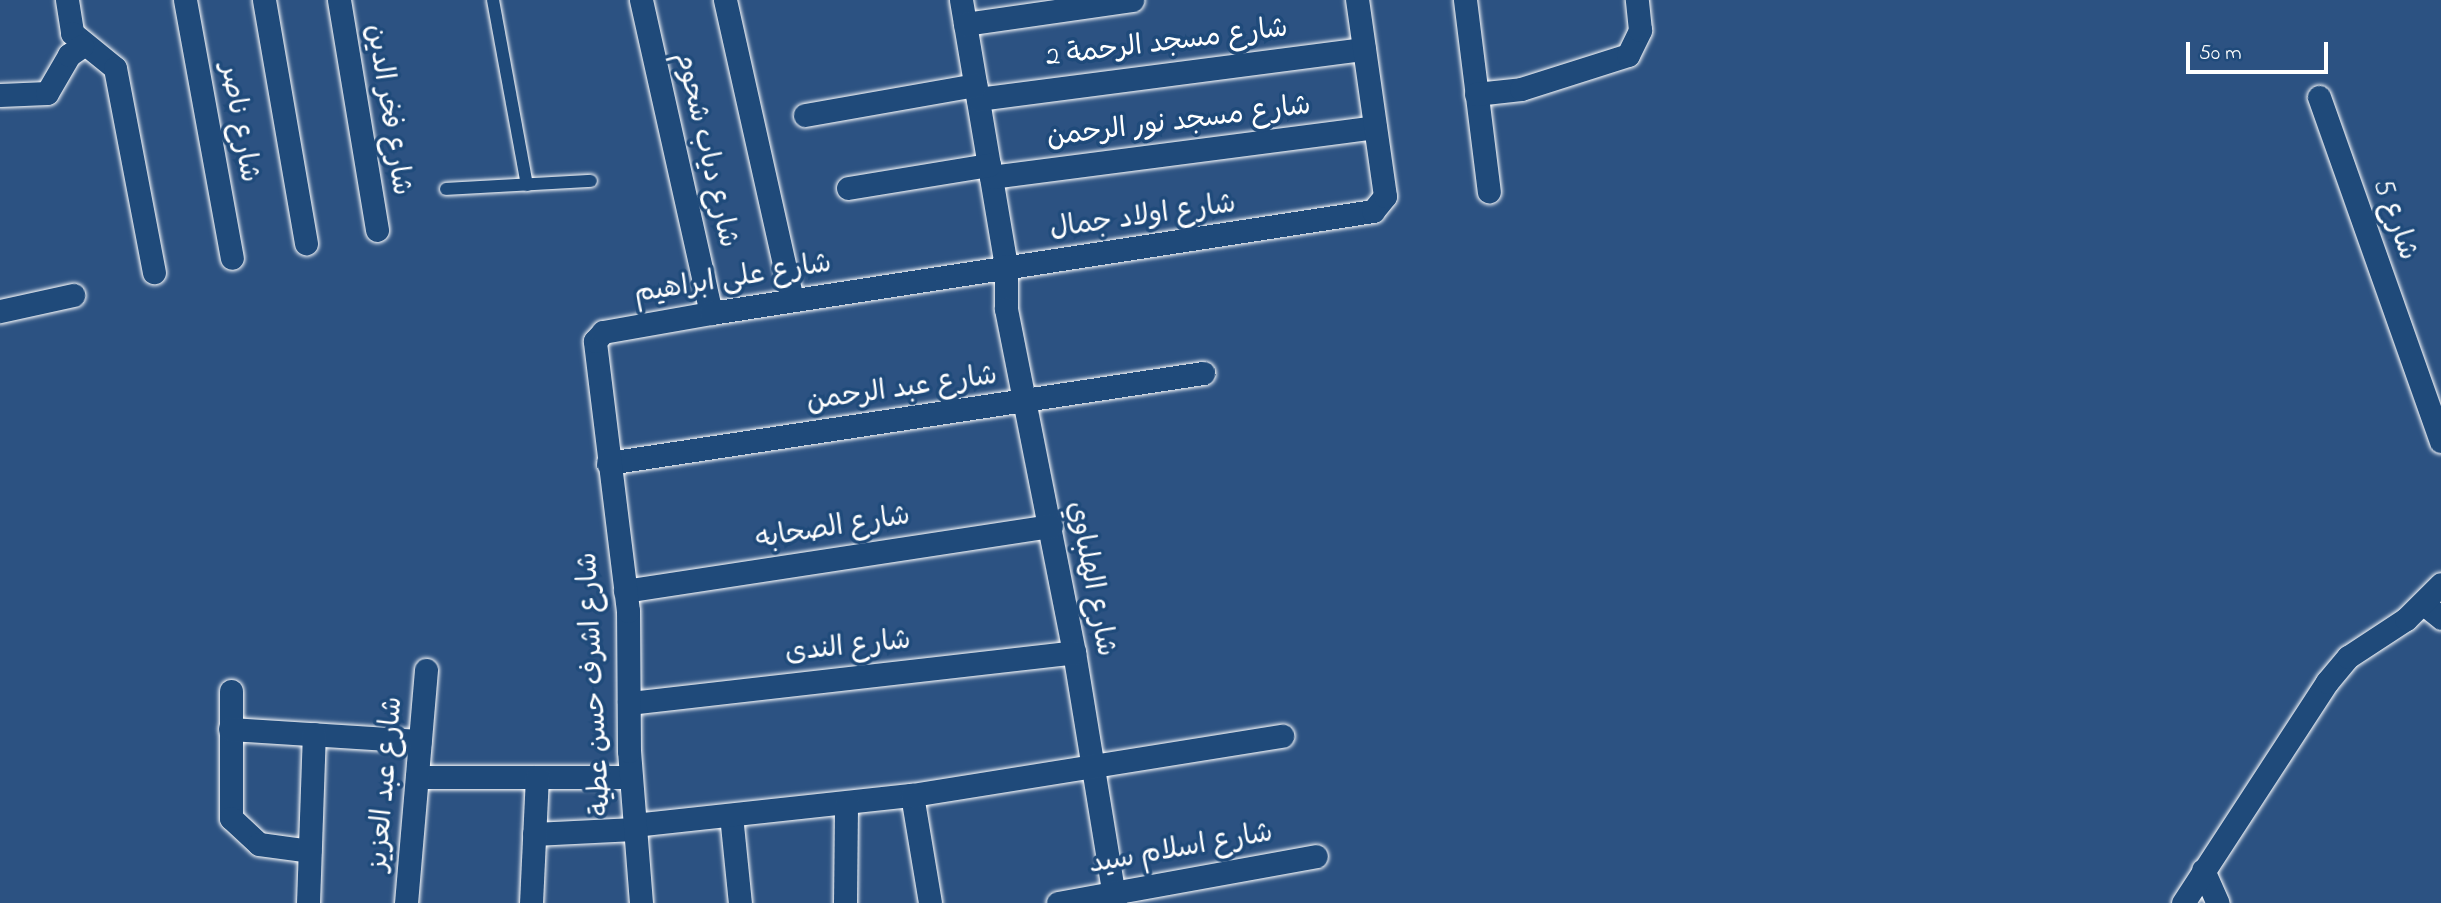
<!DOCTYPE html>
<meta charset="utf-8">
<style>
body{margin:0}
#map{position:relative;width:2441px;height:903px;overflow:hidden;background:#2c5282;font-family:"Indie Flower","Playpen Sans Arabic",sans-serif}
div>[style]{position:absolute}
.roads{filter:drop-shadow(0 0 2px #fff) drop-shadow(0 0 2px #fff)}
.lane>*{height:12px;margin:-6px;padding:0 6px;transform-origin:6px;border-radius:6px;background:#1f4a7a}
.street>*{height:23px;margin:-11.5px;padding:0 11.5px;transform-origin:11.5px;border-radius:11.5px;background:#1f4a7a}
span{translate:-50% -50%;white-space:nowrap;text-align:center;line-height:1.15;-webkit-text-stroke:7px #1f4a7a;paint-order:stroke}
.street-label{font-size:28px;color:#fff}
.scale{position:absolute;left:2186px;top:42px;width:142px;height:32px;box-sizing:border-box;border:4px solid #fff;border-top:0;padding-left:9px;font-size:21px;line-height:24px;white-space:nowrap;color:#fff;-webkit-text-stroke:5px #1f4a7a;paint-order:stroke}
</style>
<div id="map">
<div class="roads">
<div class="lane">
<i style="left:493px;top:0;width:188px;rotate:79.6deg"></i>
<i style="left:446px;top:189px;width:145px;rotate:-3.2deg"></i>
</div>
<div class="street">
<i style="left:67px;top:0;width:33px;rotate:81deg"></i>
<i style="left:72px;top:33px;width:55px;rotate:39.1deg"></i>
<i style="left:115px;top:68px;width:208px;rotate:79.2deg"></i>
<i style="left:185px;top:0;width:262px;rotate:79.7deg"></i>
<i style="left:264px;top:0;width:247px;rotate:80.2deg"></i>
<i style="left:339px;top:0;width:233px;rotate:80.6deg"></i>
<i style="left:641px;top:0;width:321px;rotate:77.4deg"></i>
<i style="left:725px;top:0;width:307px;rotate:77.4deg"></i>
<i style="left:961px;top:0;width:270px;rotate:80.4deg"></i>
<i style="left:1006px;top:266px;width:43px;rotate:90deg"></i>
<i style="left:1006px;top:309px;width:350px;rotate:78.8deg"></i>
<i style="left:1074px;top:652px;width:254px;rotate:80.7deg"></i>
<i style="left:1465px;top:0;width:193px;rotate:82.9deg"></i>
<i style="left:965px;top:24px;width:169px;rotate:-8.2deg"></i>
<i style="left:1476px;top:94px;width:45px;rotate:-6.3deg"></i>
<i style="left:1521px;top:89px;width:112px;rotate:-17.6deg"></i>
<i style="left:1628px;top:55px;width:28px;rotate:-64deg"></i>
<i style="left:1640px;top:30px;width:30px;rotate:-96deg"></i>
<i style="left:0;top:95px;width:47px;rotate:-2.4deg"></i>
<i style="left:47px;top:93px;width:44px;rotate:-59.9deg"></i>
<i style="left:69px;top:55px;width:16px;rotate:-35deg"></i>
<i style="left:2319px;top:97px;width:365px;rotate:70.5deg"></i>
<i style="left:978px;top:99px;width:389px;rotate:-7.4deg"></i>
<i style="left:805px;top:115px;width:173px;rotate:-10deg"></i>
<i style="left:991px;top:177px;width:387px;rotate:-7.4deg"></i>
<i style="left:848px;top:188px;width:143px;rotate:-9.3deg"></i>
<i style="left:0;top:311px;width:75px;rotate:-12.4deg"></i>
<i style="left:608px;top:463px;width:602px;rotate:-8.6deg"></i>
<i style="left:625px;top:591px;width:431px;rotate:-8.7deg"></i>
<i style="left:2424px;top:604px;width:22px;rotate:39deg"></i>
<i style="left:231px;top:691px;width:127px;rotate:90deg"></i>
<i style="left:231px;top:818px;width:38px;rotate:43deg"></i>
<i style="left:259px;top:844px;width:51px;rotate:7.8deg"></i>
<i style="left:629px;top:703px;width:448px;rotate:-6.5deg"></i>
<i style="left:230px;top:729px;width:190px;rotate:3.6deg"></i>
<i style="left:417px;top:777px;width:213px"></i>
<i style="left:912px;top:795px;width:109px;rotate:80.5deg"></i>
<i style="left:731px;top:815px;width:88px;rotate:84.2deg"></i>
<i style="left:634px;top:825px;width:280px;rotate:-6.2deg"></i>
<i style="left:912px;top:795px;width:375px;rotate:-9.1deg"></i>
<i style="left:534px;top:834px;width:100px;rotate:-2.9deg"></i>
<i style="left:2203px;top:870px;width:36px;rotate:66deg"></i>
<i style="left:308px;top:903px;width:169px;rotate:-88deg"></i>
<i style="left:406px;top:903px;width:234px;rotate:-85.1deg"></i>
<i style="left:531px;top:903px;width:126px;rotate:-87.3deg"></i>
<i style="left:641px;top:903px;width:152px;rotate:-94.5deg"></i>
<i style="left:629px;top:751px;width:140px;rotate:-90.4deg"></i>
<i style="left:628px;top:611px;width:272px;rotate:-97deg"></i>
<i style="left:595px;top:341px;width:12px;rotate:-48deg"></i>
<i style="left:603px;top:332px;width:110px;rotate:-10deg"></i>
<i style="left:711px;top:313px;width:670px;rotate:-8.76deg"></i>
<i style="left:1373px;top:211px;width:19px;rotate:-51deg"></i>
<i style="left:1385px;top:196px;width:198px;rotate:-98.1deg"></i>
<i style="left:845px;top:903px;width:100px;rotate:-89.4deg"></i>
<i style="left:1058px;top:903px;width:262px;rotate:-10.3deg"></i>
<i style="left:2183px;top:903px;width:264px;rotate:-56.9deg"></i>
<i style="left:2327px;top:682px;width:33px;rotate:-50deg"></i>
<i style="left:2348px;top:657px;width:69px;rotate:-33.2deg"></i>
<i style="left:2406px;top:619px;width:49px;rotate:-45deg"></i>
</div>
</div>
<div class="street-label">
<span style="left:1167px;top:44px;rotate:-7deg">شارع مسجد الرحمة 2</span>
<span style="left:387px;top:110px;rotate:81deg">شارع فخر الدين</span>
<span style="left:238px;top:123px;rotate:80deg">شارع ناصر</span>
<span style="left:1179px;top:123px;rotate:-7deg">شارع مسجد نور الرحمن</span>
<span style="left:705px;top:150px;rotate:77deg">شارع دياب شحوم</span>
<span style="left:1143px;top:218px;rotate:-8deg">شارع اولاد جمال</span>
<span style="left:2394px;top:220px;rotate:71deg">شارع 5</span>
<span style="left:733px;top:280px;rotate:-9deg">شارع على ابراهيم</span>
<span style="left:902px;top:390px;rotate:-8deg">شارع عبد الرحمن</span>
<span style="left:833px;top:529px;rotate:-9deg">شارع الصحابه</span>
<span style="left:1090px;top:579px;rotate:79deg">شارع الهلباوي</span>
<span style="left:848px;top:648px;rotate:-6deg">شارع الندى</span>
<span style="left:596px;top:684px;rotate:-93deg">شارع اشرف حسن عطية</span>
<span style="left:387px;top:784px;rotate:-85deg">شارع عبد العزيز</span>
<span style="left:1181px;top:850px;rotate:-10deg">شارع اسلام سيد</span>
</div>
<div class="scale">50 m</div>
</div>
